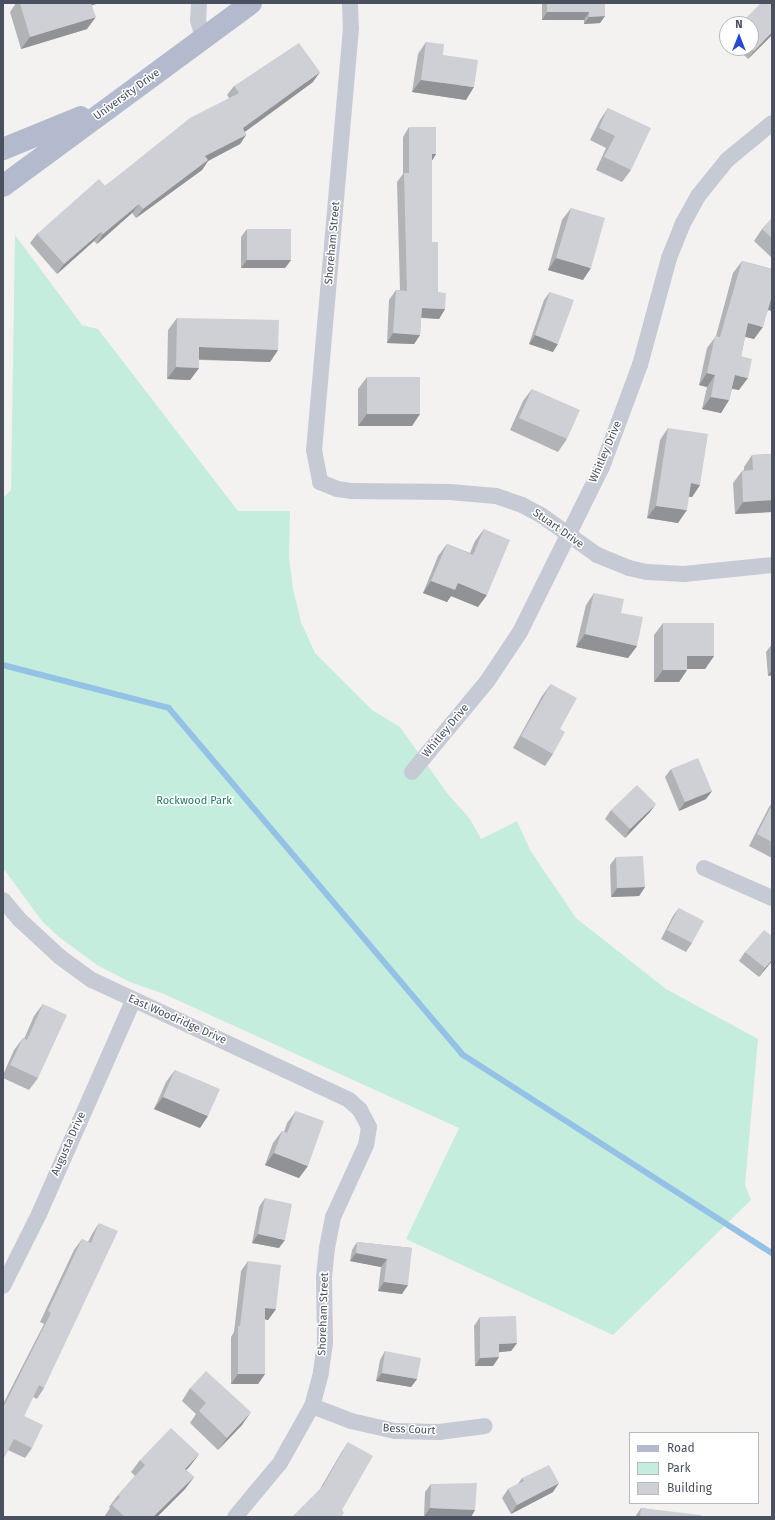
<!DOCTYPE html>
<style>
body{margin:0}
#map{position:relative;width:775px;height:1520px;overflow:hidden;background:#f3f2f1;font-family:"Fira Sans",sans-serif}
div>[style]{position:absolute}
.green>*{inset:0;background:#c4eddd}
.stream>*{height:5.5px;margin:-2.75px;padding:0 2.75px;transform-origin:2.75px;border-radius:2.75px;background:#94c2e7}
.minor>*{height:16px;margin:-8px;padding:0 8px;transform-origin:8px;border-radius:8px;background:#c6cad5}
.primary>*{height:22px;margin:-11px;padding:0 11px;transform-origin:11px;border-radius:11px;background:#b3bace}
.wall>*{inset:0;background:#b2b3b7}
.shaded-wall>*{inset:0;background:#919295}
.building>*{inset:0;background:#cfd0d5}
span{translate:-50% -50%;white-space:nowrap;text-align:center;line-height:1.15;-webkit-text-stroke:3px #fff;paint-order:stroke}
.street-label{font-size:11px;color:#4a505e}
.park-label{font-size:11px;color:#1e7b63}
.frame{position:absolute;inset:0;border:4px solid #4a505e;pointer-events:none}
.legend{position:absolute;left:629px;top:1432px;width:130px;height:72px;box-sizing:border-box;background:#fff;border:1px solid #b7b9bf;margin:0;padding:5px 7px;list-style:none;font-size:12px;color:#4a505e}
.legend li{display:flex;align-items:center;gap:8px;height:20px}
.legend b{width:20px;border:1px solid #b7b9bf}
.north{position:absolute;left:719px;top:16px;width:40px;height:40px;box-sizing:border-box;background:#fff;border:1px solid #b7b9bf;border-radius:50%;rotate:0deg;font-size:11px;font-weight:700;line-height:16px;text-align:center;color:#4a505e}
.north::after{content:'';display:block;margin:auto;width:14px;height:18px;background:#264ad8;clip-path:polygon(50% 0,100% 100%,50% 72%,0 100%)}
</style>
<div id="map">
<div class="green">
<i style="clip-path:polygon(15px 235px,82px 325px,98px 329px,238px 511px,290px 511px,289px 556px,293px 589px,301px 622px,315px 653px,372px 710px,400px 727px,447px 793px,470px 819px,481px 839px,517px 821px,530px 850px,576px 918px,666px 989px,758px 1039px,745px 1185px,751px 1200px,613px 1335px,406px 1239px,459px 1128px,164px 994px,130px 982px,97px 965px,59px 937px,42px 921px,3px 868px,3px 498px,11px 490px)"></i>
</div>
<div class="stream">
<i style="left:3px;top:665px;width:171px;rotate:14.5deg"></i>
<i style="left:169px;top:708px;width:453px;rotate:49.7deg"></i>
<i style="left:462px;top:1054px;width:368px;rotate:32.7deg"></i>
</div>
<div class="minor">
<i style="left:199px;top:3px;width:17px;rotate:93deg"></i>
<i style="left:198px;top:20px;width:20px;rotate:75deg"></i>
<i style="left:350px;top:3px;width:25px;rotate:88deg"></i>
<i style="left:351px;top:28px;width:424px;rotate:95deg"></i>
<i style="left:314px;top:450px;width:33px;rotate:79deg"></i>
<i style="left:320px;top:482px;width:18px;rotate:22deg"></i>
<i style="left:337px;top:489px;width:14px;rotate:8deg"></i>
<i style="left:351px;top:491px;width:99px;rotate:0.6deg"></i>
<i style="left:450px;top:492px;width:46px;rotate:5deg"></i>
<i style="left:496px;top:496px;width:28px;rotate:19deg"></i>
<i style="left:522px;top:505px;width:21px;rotate:28deg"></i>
<i style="left:541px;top:515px;width:69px;rotate:35.5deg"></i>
<i style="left:597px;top:555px;width:35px;rotate:22deg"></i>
<i style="left:629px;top:568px;width:18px;rotate:13deg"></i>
<i style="left:647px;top:572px;width:37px;rotate:3deg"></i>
<i style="left:684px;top:574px;width:88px;rotate:-5.8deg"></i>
<i style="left:412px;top:772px;width:119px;rotate:-50.4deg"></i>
<i style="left:488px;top:680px;width:58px;rotate:-56.3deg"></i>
<i style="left:520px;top:632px;width:184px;rotate:-63.6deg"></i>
<i style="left:602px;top:467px;width:109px;rotate:-69.6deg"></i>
<i style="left:640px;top:365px;width:111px;rotate:-74.8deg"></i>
<i style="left:669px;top:258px;width:35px;rotate:-68deg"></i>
<i style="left:682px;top:225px;width:33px;rotate:-61deg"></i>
<i style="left:698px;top:196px;width:46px;rotate:-51.1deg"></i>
<i style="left:727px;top:160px;width:58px;rotate:-39.4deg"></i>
<i style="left:704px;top:868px;width:74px;rotate:23.8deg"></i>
<i style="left:3px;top:900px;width:26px;rotate:50deg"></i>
<i style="left:20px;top:920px;width:54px;rotate:42.8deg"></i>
<i style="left:60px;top:957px;width:39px;rotate:36deg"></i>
<i style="left:92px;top:980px;width:284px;rotate:25deg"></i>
<i style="left:349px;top:1100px;width:15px;rotate:42deg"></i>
<i style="left:360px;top:1110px;width:19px;rotate:62deg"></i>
<i style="left:369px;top:1127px;width:18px;rotate:99deg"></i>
<i style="left:366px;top:1145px;width:79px;rotate:114.6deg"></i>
<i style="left:333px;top:1217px;width:32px;rotate:101deg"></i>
<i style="left:327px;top:1248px;width:30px;rotate:96deg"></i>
<i style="left:324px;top:1278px;width:65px;rotate:89.1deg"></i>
<i style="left:325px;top:1343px;width:30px;rotate:98deg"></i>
<i style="left:321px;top:1373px;width:34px;rotate:105deg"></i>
<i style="left:312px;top:1406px;width:65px;rotate:119.3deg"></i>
<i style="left:280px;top:1463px;width:70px;rotate:129.8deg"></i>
<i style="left:3px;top:1286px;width:80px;rotate:-63.4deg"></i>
<i style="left:39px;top:1214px;width:233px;rotate:-66.2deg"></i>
<i style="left:312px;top:1406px;width:42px;rotate:21deg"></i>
<i style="left:351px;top:1421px;width:45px;rotate:12.8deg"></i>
<i style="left:395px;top:1431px;width:44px;rotate:1.3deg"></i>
<i style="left:439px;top:1432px;width:46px;rotate:-7.4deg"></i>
</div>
<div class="primary">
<i style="left:3px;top:149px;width:84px;rotate:-22.3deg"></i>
<i style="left:3px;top:186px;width:308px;rotate:-36.4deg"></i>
</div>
<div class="wall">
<i style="clip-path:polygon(16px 3px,100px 3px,92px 5px,87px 29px,21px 49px,10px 12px)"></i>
<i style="clip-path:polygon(542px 3px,605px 3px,605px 16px,600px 23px,584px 24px,584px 20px,542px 20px)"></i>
<i style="clip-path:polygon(772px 5px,772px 35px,748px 59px,737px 48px,751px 48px)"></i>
<i style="clip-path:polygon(426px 42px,443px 55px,466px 100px,412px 92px,418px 54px)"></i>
<i style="clip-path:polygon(313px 82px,245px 132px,246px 135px,240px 144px,208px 161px,202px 170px,136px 218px,132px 213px,97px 244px,94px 241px,57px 274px,30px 243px,37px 234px,229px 98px,227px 95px,234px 86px)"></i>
<i style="clip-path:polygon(608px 108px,631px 170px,622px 182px,596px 170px,606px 148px,590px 140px,600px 120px)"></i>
<i style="clip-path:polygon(409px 127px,436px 154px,432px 160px,432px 242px,438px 292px,445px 309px,439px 319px,421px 318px,420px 335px,414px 344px,387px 343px,389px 300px,396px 290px,400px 290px,397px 182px,403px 174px,403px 137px)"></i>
<i style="clip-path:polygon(571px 208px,583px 280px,548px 270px,562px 220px)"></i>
<i style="clip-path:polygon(772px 218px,772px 258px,754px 241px,762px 229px)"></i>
<i style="clip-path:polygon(247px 229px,291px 260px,285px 268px,241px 268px,241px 237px)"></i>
<i style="clip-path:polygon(742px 261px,772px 269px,772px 311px,768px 310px,754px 339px,745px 337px,741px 356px,739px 390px,732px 389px,729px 400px,721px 413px,702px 409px,707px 387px,699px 385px,707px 348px,716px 336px,733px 273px)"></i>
<i style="clip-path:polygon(550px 292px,553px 352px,529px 344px,544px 300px)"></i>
<i style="clip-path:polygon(177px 318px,278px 350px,270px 362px,199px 360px,199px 368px,190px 380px,167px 379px,168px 330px)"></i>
<i style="clip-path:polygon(367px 377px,412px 426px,358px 426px,358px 389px)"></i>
<i style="clip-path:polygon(532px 389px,567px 439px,558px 452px,510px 430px,523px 401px)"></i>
<i style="clip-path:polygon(668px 428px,700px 485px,692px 497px,689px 497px,678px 523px,647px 518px,660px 440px)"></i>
<i style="clip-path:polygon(772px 454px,772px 512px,735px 514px,733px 483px,742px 471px,744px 470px,744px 467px,752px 455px)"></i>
<i style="clip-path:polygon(484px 529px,478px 607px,451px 596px,447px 602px,423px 593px,438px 556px,447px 544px,470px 553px,475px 541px)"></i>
<i style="clip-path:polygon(594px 593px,621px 613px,637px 646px,628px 658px,576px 647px,586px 605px)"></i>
<i style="clip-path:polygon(663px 623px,714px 656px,705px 669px,687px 669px,687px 670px,679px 682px,654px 682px,654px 635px)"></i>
<i style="clip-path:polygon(772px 644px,772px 675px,768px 676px,766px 652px)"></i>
<i style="clip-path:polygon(551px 684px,560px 729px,553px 754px,545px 766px,513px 748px,542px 696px)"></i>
<i style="clip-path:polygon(671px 769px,712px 791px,706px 799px,679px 811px,665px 777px)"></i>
<i style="clip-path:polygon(772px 803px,772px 858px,749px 846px,769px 807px)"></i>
<i style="clip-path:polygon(611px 810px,650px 812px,625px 838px,605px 819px)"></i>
<i style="clip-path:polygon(616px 857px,645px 887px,639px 896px,611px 897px,610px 865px)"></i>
<i style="clip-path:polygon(679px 908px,692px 943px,686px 952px,661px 939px,673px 916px)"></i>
<i style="clip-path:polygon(745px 952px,772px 961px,759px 977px,739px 961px)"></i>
<i style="clip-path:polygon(43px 1004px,38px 1078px,29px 1090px,3px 1078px,3px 1075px,14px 1050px,23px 1038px,24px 1039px,34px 1016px)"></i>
<i style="clip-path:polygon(175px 1070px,200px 1128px,154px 1109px,166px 1082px)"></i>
<i style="clip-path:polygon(296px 1111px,299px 1178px,265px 1165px,273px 1143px,282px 1131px,284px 1132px,287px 1123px)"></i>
<i style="clip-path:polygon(265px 1198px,279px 1248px,252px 1243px,259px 1207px)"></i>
<i style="clip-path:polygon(99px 1223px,44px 1388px,37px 1399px,33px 1397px,24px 1416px,32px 1448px,25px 1458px,8px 1450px,3px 1459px,3px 1404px,44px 1324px,40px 1322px,74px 1250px,82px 1239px,88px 1242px,92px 1234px)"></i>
<i style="clip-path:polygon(357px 1242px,412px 1248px,402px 1294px,378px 1291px,381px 1267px,350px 1261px,352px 1250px)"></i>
<i style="clip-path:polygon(248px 1261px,276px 1309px,268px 1320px,265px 1319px,265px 1374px,258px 1384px,231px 1384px,231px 1337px,234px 1332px,241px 1271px)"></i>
<i style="clip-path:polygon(480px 1317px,517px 1343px,511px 1351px,499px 1352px,499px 1357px,493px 1366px,475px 1366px,474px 1326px)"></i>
<i style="clip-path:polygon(385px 1351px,417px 1379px,411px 1387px,376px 1381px,380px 1360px)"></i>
<i style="clip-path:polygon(190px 1388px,242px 1425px,218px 1450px,190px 1423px,196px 1414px,182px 1401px)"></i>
<i style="clip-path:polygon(348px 1442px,342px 1510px,320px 1489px,341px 1453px)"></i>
<i style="clip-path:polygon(199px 1454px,190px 1466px,186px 1470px,194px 1477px,185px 1489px,157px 1517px,104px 1517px,110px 1508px,109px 1507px,118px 1495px,135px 1476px,131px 1472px,140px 1460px)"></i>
<i style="clip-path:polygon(522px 1478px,553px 1492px,511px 1514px,502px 1498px,508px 1489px,518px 1484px)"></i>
<i style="clip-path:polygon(431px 1484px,475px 1510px,471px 1517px,424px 1517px,425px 1492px)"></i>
<i style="clip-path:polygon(641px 1508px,701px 1517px,635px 1517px)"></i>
</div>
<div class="shaded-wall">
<i style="clip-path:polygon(85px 3px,100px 3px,81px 8px)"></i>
<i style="clip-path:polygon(547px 12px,589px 12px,584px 20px,542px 20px)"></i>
<i style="clip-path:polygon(605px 16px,600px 23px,584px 24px,589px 17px)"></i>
<i style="clip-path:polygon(96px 17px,87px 29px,21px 49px,30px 37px)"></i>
<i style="clip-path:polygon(772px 32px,772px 35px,748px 59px,754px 51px)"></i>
<i style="clip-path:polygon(320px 72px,313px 82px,236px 138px,243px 128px)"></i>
<i style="clip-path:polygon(421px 80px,474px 87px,466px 100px,412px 92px)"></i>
<i style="clip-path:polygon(246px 135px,240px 144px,208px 161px,202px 170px,136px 218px,143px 209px,205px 156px)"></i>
<i style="clip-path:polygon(432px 154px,436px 154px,430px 164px)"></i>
<i style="clip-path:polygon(139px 204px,132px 213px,97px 244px,103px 234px)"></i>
<i style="clip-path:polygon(101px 232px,94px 241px,57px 274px,64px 264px)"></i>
<i style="clip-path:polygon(556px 258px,591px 268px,583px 280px,548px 270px)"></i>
<i style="clip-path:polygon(247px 260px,291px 260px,285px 268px,241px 268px)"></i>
<i style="clip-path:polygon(772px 296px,772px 311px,763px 308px)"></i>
<i style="clip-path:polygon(422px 308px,445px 309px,439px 319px,415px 317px)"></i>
<i style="clip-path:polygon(748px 323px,763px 327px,754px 339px,739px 335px)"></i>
<i style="clip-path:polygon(393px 333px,420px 335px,414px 344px,387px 343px)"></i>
<i style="clip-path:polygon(535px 335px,558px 344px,553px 352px,529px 344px)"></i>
<i style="clip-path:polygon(199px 347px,278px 350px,270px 362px,191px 359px)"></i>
<i style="clip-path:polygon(176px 367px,199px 368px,190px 380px,167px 379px)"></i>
<i style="clip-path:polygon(707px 373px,715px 375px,707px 387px,699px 385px)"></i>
<i style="clip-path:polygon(735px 375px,748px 378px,739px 390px,726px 387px)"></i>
<i style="clip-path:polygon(711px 397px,729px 400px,721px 413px,702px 409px)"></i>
<i style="clip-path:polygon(367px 414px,420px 414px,412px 426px,358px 426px)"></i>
<i style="clip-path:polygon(691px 483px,700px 485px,692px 497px,683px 496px)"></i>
<i style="clip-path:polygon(772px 500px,772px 512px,735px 514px,743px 502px)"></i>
<i style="clip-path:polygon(656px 506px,687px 510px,678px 523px,647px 518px)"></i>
<i style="clip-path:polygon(431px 581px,458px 583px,487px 595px,478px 607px,451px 596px,447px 602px,423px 593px)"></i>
<i style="clip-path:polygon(585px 634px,637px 646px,628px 658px,576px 647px)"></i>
<i style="clip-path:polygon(687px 656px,714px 656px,705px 669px,679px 669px)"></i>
<i style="clip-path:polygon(772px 669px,772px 675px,768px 676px)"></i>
<i style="clip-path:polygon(663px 670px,687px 670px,679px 682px,654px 682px)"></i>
<i style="clip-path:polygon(712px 791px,706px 799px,679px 811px,685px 802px)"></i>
<i style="clip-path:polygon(656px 804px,650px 812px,625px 838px,630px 829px)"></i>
<i style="clip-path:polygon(645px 887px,639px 896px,611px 897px,617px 888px)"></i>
<i style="clip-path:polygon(772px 960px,772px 961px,759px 977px,765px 968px)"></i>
<i style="clip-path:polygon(163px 1097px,208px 1116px,200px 1128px,154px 1109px)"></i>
<i style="clip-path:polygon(274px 1153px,308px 1166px,299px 1178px,265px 1165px)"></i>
<i style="clip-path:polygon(258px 1234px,285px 1240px,279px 1248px,252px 1243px)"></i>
<i style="clip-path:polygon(356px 1253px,387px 1259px,381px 1267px,350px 1261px)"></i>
<i style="clip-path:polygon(384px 1282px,408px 1285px,402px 1294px,378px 1291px)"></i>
<i style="clip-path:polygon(265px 1308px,276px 1309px,268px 1320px,258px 1318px)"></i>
<i style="clip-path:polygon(517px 1343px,511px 1351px,493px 1353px,499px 1344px)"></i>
<i style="clip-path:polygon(499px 1357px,493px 1366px,475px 1366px,480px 1358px)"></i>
<i style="clip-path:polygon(382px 1373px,417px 1379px,411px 1387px,376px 1381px)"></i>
<i style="clip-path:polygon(238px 1374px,265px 1374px,258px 1384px,231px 1384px)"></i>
<i style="clip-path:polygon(251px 1412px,242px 1425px,218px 1450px,227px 1438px)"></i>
<i style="clip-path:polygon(199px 1454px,190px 1466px,176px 1481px,185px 1469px)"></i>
<i style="clip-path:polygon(194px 1477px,185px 1489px,157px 1517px,153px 1517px)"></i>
<i style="clip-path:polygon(559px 1483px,553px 1492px,511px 1514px,517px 1505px)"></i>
<i style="clip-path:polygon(430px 1508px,475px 1510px,471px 1517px,424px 1517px)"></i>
</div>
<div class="building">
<i style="clip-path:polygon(20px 3px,91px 3px,96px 17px,30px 37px)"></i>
<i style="clip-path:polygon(547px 3px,605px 3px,605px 16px,589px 17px,589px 12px,547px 12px)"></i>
<i style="clip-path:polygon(761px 3px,770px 3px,772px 5px,772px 32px,754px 51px,751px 48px,751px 24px,740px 24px)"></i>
<i style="clip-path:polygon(426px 42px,444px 44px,443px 55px,478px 60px,474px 87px,421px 80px)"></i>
<i style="clip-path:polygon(299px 43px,320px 72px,243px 128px,246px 135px,205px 156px,208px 160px,143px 209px,139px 204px,103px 234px,101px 232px,64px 264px,37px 234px,99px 179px,105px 186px,190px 118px,239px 93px,234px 86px)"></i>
<i style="clip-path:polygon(608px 108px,651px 128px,631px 170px,604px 157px,615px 136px,599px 128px)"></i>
<i style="clip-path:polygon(409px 127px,436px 127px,436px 154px,432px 154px,432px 242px,438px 242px,438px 292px,446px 293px,445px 309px,422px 308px,420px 335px,393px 333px,396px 290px,407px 291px,404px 173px,409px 173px)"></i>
<i style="clip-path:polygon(571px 208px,605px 218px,591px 268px,556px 258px)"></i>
<i style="clip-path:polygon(772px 218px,772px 238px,762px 229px)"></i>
<i style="clip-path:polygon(247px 229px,291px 229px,291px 260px,247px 260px)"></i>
<i style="clip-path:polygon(742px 261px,772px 269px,772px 296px,763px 327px,748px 323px,741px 356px,752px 359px,748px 378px,735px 375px,729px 400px,711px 397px,715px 375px,707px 373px,715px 336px,720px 337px)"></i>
<i style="clip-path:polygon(550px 292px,574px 300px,558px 344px,535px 335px)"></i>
<i style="clip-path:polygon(177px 318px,279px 320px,278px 350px,199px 347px,199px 368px,176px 367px)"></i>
<i style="clip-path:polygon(367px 377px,420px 377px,420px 414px,367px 414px)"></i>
<i style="clip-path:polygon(532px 389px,580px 410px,567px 439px,519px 418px)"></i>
<i style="clip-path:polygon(668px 428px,708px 434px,700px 485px,691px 483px,687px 510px,656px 506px)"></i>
<i style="clip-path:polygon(772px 454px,772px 500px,743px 502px,742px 471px,753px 470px,752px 455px)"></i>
<i style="clip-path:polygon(484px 529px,510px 540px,487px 595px,458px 583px,455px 590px,431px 581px,447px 544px,473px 555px)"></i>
<i style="clip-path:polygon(594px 593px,624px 599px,621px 613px,643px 617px,637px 646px,585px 634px)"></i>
<i style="clip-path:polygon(663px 623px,714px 623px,714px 656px,687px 656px,687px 670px,663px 670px)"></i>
<i style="clip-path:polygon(551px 684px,577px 698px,560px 729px,565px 732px,553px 754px,521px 736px)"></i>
<i style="clip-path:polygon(698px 758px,712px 791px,685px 802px,671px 769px)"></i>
<i style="clip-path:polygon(637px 785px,656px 804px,630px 829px,611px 810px)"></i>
<i style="clip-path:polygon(772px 805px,772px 842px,757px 834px)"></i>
<i style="clip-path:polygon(643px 856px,645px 887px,617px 888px,616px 857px)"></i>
<i style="clip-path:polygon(679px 908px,704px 921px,692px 943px,667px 930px)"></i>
<i style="clip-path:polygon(764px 930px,772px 936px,772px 960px,765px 968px,745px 952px)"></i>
<i style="clip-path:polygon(43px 1004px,67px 1015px,38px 1078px,10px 1065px,23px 1038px,27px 1040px)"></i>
<i style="clip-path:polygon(175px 1070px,220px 1089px,208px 1116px,163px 1097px)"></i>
<i style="clip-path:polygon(296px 1111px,324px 1121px,308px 1166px,274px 1153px,282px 1131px,287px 1133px)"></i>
<i style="clip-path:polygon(265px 1198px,292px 1204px,285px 1240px,258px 1234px)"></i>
<i style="clip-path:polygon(99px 1223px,118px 1231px,44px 1388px,39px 1385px,24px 1416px,43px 1425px,32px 1448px,14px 1439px,5px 1456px,3px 1454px,3px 1408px,51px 1313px,48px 1311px,82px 1239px,91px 1243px)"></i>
<i style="clip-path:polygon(357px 1242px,412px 1248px,408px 1285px,384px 1282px,387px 1259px,356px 1253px)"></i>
<i style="clip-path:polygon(248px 1261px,281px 1265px,276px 1309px,265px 1308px,265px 1374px,238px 1374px,238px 1326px,240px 1326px)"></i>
<i style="clip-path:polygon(516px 1316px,517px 1343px,499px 1344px,499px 1357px,480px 1358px,480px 1317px)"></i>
<i style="clip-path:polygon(385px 1351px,421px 1358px,417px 1379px,382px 1373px)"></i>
<i style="clip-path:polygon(206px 1371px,251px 1412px,227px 1438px,199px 1411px,206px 1403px,190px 1388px)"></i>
<i style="clip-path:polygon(171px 1428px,199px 1454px,185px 1469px,194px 1477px,153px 1517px,125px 1517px,112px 1505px,120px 1497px,118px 1495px,145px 1465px,140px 1460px)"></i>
<i style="clip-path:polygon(348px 1442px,373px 1456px,342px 1510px,344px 1513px,341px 1517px,292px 1517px,323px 1486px)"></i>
<i style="clip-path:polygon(549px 1465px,559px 1483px,517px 1505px,508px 1489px,524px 1481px,522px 1478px)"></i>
<i style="clip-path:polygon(477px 1483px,475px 1510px,430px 1508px,431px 1484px)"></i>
<i style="clip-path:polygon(641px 1508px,701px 1515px,701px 1517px,640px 1517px)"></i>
</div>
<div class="street-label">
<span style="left:127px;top:95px;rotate:-36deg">University Drive</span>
<span style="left:333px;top:243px;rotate:-85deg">Shoreham Street</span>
<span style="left:606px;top:452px;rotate:-67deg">Whitley Drive</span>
<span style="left:558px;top:529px;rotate:35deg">Stuart Drive</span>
<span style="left:446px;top:731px;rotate:-50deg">Whitley Drive</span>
<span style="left:177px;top:1020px;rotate:24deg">East Woodridge Drive</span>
<span style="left:69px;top:1144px;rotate:-66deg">Augusta Drive</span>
<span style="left:324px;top:1314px;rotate:-88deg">Shoreham Street</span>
<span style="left:409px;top:1430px;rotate:3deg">Bess Court</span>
</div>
<div class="park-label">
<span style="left:194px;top:801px">Rockwood Park</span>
</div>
<div class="frame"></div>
<ul class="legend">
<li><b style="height:5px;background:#b3bace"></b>Road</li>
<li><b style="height:11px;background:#c4eddd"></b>Park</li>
<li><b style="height:11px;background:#cfd0d5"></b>Building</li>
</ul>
<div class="north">N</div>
</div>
